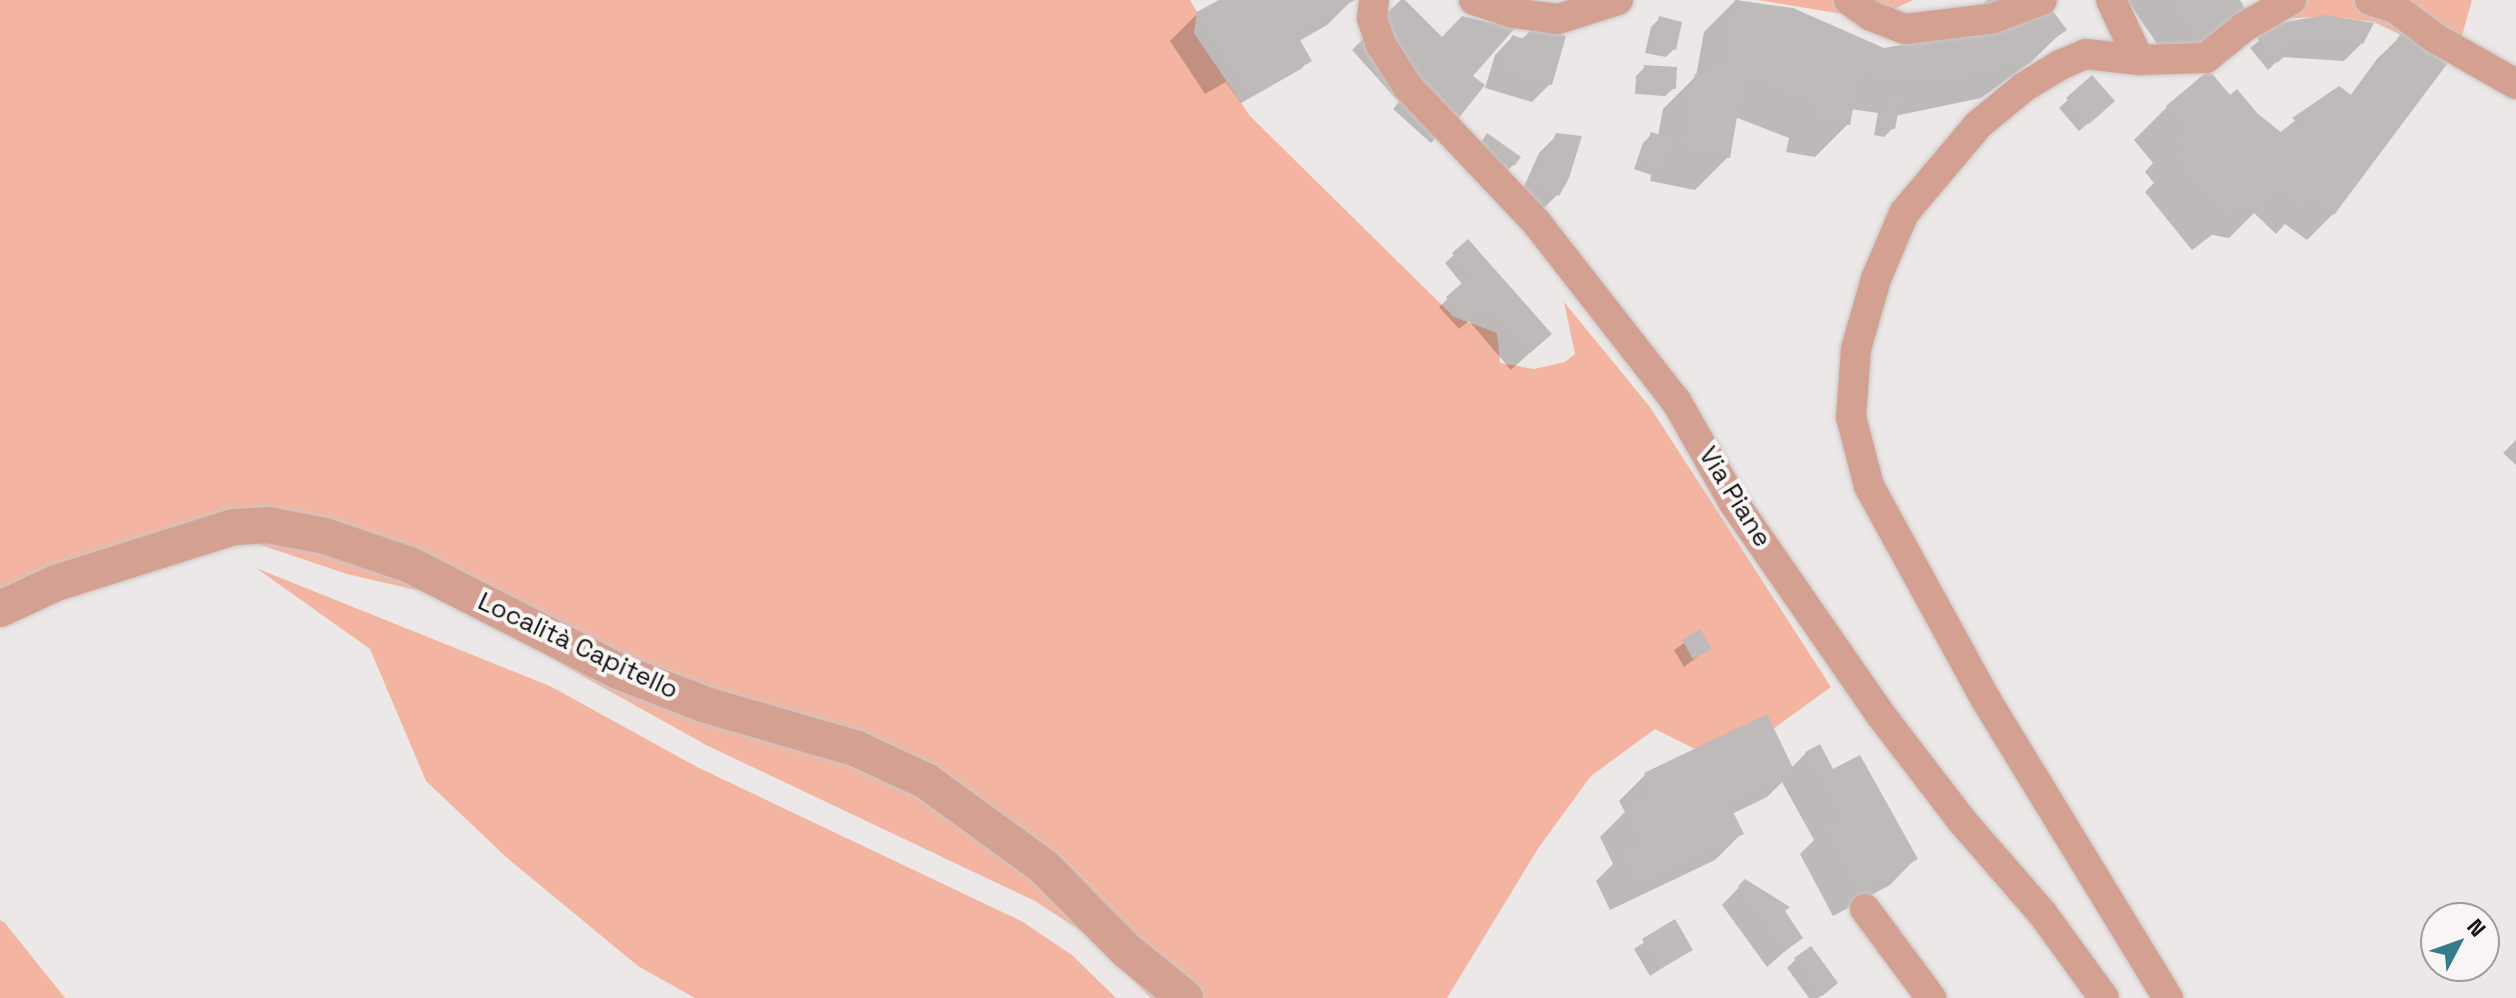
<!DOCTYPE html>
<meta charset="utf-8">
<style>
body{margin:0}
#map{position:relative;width:2516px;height:998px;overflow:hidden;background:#ece8e7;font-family:"Space Grotesk",sans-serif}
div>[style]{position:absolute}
.green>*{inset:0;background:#f3b5a2}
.shadow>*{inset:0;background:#0003}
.building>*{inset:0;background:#bebab9}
.roads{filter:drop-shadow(0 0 2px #cac6c5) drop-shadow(0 0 2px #cac6c5)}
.minor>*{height:30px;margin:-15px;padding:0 15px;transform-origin:15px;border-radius:15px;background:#d4a091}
.tertiary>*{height:36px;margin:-18px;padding:0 18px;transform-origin:18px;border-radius:18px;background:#d4a091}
span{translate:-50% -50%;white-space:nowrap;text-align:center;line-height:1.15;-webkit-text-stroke:8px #f9f5f4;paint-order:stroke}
.street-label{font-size:26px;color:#151414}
.north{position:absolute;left:2420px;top:902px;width:80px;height:80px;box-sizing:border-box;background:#f9f5f4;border:2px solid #9e9b9a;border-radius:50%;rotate:49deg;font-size:22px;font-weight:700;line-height:32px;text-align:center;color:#151414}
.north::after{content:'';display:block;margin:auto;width:28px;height:36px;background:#367b89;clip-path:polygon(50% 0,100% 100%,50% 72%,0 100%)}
</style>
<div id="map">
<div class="green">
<i style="clip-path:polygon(0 0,1190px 0,1197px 12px,1194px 33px,1250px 116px,1454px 317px,1497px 333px,1500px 363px,1534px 369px,1565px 362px,1575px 354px,1564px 302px,1650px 407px,1831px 687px,1766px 734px,1715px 759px,1655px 729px,1591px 776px,1539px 847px,1447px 998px,1151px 998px,1087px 935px,1035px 901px,708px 746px,561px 664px,502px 610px,347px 574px,240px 538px,0 613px)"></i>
<i style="clip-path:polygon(1758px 0,1913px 0,1872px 19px)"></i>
<i style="clip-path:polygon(2259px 0,2472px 0,2455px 61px,2374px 22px,2329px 16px,2269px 20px)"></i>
<i style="clip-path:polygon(256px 568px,550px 686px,697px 767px,1023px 922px,1072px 955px,1116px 998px,695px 998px,638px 966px,506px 857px,426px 781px,370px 649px)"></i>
<i style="clip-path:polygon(0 920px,5px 923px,65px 998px,0 998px)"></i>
</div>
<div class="shadow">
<i style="clip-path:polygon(1223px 0,1352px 0,1327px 25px,1299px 41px,1309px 60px,1301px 69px,1241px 103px,1226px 82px,1205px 94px,1170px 41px,1196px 15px)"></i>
<i style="clip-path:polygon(1736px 0,1793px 10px,1884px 50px,2064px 30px,2031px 62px,1981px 98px,1895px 116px,1893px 128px,1884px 137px,1874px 135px,1878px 113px,1850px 109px,1848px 124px,1815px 157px,1786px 152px,1789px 138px,1735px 117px,1728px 157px,1695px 190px,1650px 181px,1651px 175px,1634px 169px,1643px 143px,1652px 134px,1658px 136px,1663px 109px,1696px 76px,1704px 32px)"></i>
<i style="clip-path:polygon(1987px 0,2033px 0,1979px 8px)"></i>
<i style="clip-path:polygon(2127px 0,2238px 0,2177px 73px)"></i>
<i style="clip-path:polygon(1660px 18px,1674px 49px,1666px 57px,1645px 53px,1651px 27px)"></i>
<i style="clip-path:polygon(1378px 24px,1470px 76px,1456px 117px,1431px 143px,1393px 109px,1399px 102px,1352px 50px)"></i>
<i style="clip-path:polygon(2279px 25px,2362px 43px,2344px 61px,2281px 57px,2268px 70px,2250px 48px)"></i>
<i style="clip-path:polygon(1533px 28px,1550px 84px,1532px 102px,1485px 88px,1495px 55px,1512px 37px,1521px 40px)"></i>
<i style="clip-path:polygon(2403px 34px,2333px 214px,2307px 240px,2285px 224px,2276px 234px,2254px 213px,2229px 238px,2212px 235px,2192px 250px,2145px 192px,2154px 183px,2145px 172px,2153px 163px,2134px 140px,2167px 107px,2229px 98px,2279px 133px,2339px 88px,2350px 96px,2377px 59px)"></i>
<i style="clip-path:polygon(1645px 67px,1674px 88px,1665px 96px,1635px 94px,1636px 76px)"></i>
<i style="clip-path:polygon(2092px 78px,2104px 110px,2079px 131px,2059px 108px)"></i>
<i style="clip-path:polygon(1557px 135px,1567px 177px,1557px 195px,1539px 213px,1517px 202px,1539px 153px)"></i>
<i style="clip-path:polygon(1488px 136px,1513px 165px,1504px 174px,1479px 144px)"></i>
<i style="clip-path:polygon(1468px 242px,1550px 334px,1511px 370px,1469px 321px,1459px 329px,1439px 307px,1463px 285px,1445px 263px)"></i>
<i style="clip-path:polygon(2516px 440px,2516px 465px,2503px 453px)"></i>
<i style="clip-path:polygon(1700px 632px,1709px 648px,1684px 667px,1674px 650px)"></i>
<i style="clip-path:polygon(1806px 753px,1833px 772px,1915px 859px,1890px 885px,1833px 916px,1800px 854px,1814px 840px,1782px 782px,1767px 797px,1732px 814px,1741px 834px,1715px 860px,1610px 910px,1596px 881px,1613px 864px,1600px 837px,1625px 812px,1619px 801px,1645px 775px,1791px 768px)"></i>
<i style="clip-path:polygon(1745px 881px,1783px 911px,1800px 938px,1767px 967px,1722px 905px)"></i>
<i style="clip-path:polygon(1675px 922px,1690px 950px,1650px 976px,1634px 949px)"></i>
<i style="clip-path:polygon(1795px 960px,1827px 992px,1818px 998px,1809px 998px,1787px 968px)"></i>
</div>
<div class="building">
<i style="clip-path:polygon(1219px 0,1355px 0,1296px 33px,1312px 61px,1251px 96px,1195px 13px)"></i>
<i style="clip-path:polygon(1401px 0,1405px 0,1442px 37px,1462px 16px,1515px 28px,1473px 76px,1485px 85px,1458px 119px,1418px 82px,1423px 75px,1377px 22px)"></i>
<i style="clip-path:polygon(1735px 0,1793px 8px,1884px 48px,1931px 40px,2046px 2px,2067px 30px,2016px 65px,1932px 84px,1859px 74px,1850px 125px,1818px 119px,1820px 105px,1744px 76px,1730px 158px,1682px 149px,1695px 74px,1724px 66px)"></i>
<i style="clip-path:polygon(2170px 0,2240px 0,2250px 17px,2204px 49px)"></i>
<i style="clip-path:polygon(2326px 15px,2374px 23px,2363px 44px,2325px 39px,2292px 41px,2281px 50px,2285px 56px,2277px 63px,2257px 38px,2279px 23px)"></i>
<i style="clip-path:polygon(1659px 16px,1682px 22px,1676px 50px,1653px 45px)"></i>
<i style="clip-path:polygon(1532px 26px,1566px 36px,1552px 85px,1502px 71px,1512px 35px,1528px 40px)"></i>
<i style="clip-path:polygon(2403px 31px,2447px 64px,2334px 215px,2311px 198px,2303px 210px,2280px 187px,2264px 206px,2246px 203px,2226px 219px,2176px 158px,2186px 150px,2176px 138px,2185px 130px,2166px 106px,2209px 70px,2230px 95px,2237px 89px,2257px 113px,2283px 134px,2304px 127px,2292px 118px,2339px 86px,2354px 97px)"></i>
<i style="clip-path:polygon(1644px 65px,1677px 67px,1676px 89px,1643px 87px)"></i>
<i style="clip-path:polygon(2092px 75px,2115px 101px,2089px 124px,2066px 98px)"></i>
<i style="clip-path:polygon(1888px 95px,1901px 98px,1895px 129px,1881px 127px)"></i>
<i style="clip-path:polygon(1651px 132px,1672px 139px,1661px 168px,1641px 161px)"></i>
<i style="clip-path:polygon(1487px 133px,1521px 157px,1514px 166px,1481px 143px)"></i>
<i style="clip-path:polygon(1556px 133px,1582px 136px,1569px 178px,1559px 196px,1533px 184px)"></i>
<i style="clip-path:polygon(1468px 239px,1552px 334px,1530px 353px,1488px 306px,1468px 322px,1446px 297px,1471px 275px,1452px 253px)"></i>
<i style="clip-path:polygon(1700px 629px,1712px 649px,1693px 659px,1682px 640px)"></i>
<i style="clip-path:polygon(1767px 714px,1795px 772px,1729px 804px,1744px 834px,1637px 885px,1621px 853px,1641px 844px,1624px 809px,1654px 795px,1644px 773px)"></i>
<i style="clip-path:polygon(1820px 744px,1833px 769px,1860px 755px,1918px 859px,1860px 891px,1825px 827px,1841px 817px,1805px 752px)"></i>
<i style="clip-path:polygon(1745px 879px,1790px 907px,1785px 911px,1803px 938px,1785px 951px,1738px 886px)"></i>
<i style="clip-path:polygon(1675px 919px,1693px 950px,1660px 969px,1642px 939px)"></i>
<i style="clip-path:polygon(1811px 946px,1838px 983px,1822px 996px,1794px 958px)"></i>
</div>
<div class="roads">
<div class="minor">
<i style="left:1374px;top:0;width:18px;rotate:96deg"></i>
<i style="left:1372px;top:18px;width:26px;rotate:72deg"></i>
<i style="left:1380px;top:43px;width:52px;rotate:57.5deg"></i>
<i style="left:1408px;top:87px;width:186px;rotate:46.5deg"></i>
<i style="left:1536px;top:222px;width:227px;rotate:52deg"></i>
<i style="left:1676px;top:401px;width:117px;rotate:60.4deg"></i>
<i style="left:1734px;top:503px;width:257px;rotate:55.3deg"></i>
<i style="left:1880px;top:714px;width:135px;rotate:52.5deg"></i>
<i style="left:1962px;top:821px;width:122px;rotate:49deg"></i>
<i style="left:2042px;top:913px;width:105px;rotate:53.9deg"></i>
<i style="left:1474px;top:0;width:41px;rotate:18.4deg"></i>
<i style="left:1513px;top:13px;width:45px;rotate:7.6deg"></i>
<i style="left:1558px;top:19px;width:63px;rotate:-17.6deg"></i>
<i style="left:1849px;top:0;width:27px;rotate:36deg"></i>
<i style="left:1871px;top:16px;width:36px;rotate:21deg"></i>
<i style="left:1905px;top:29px;width:90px;rotate:-7deg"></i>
<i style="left:1994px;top:18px;width:51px;rotate:-20.6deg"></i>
<i style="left:2111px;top:0;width:66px;rotate:65deg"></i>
<i style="left:2370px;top:0;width:26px;rotate:18deg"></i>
<i style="left:2395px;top:8px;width:50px;rotate:36.9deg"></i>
<i style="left:2435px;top:38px;width:93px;rotate:29.6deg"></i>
<i style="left:1865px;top:909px;width:111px;rotate:53.4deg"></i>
<i style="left:2168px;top:998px;width:351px;rotate:-121.4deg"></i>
<i style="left:1985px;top:698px;width:242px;rotate:-118.7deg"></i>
<i style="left:1869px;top:486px;width:71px;rotate:-104.6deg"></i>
<i style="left:1851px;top:417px;width:68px;rotate:-85.8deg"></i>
<i style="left:1856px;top:349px;width:73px;rotate:-74.1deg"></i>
<i style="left:1876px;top:279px;width:72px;rotate:-67deg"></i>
<i style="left:1904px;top:213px;width:115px;rotate:-49.9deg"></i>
<i style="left:1978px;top:125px;width:60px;rotate:-39.6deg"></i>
<i style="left:2024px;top:87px;width:42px;rotate:-31.4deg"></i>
<i style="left:2060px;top:65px;width:28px;rotate:-23deg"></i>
<i style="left:2086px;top:54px;width:53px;rotate:6.5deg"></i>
<i style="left:2139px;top:60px;width:67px;rotate:-1.7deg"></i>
<i style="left:2206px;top:58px;width:49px;rotate:-39.2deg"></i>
<i style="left:2244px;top:27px;width:54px;rotate:-29.9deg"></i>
</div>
<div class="tertiary">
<i style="left:0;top:609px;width:62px;rotate:-24.9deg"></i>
<i style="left:56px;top:583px;width:187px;rotate:-17.5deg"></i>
<i style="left:234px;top:527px;width:34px;rotate:-3deg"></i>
<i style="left:268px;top:525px;width:58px;rotate:10.9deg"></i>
<i style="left:325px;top:536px;width:90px;rotate:18.8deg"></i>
<i style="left:410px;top:565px;width:233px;rotate:27deg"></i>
<i style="left:618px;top:671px;width:94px;rotate:21.1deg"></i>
<i style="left:706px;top:705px;width:157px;rotate:16.2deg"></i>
<i style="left:857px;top:749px;width:76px;rotate:24.9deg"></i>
<i style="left:926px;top:781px;width:145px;rotate:36deg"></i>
<i style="left:1043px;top:866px;width:118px;rotate:45.3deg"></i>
<i style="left:1126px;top:950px;width:76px;rotate:39.1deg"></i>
</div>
</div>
<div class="street-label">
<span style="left:1735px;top:497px;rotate:58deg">Via Piane</span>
<span style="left:578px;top:646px;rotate:25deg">Località Capitello</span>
</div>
<div class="north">N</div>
</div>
